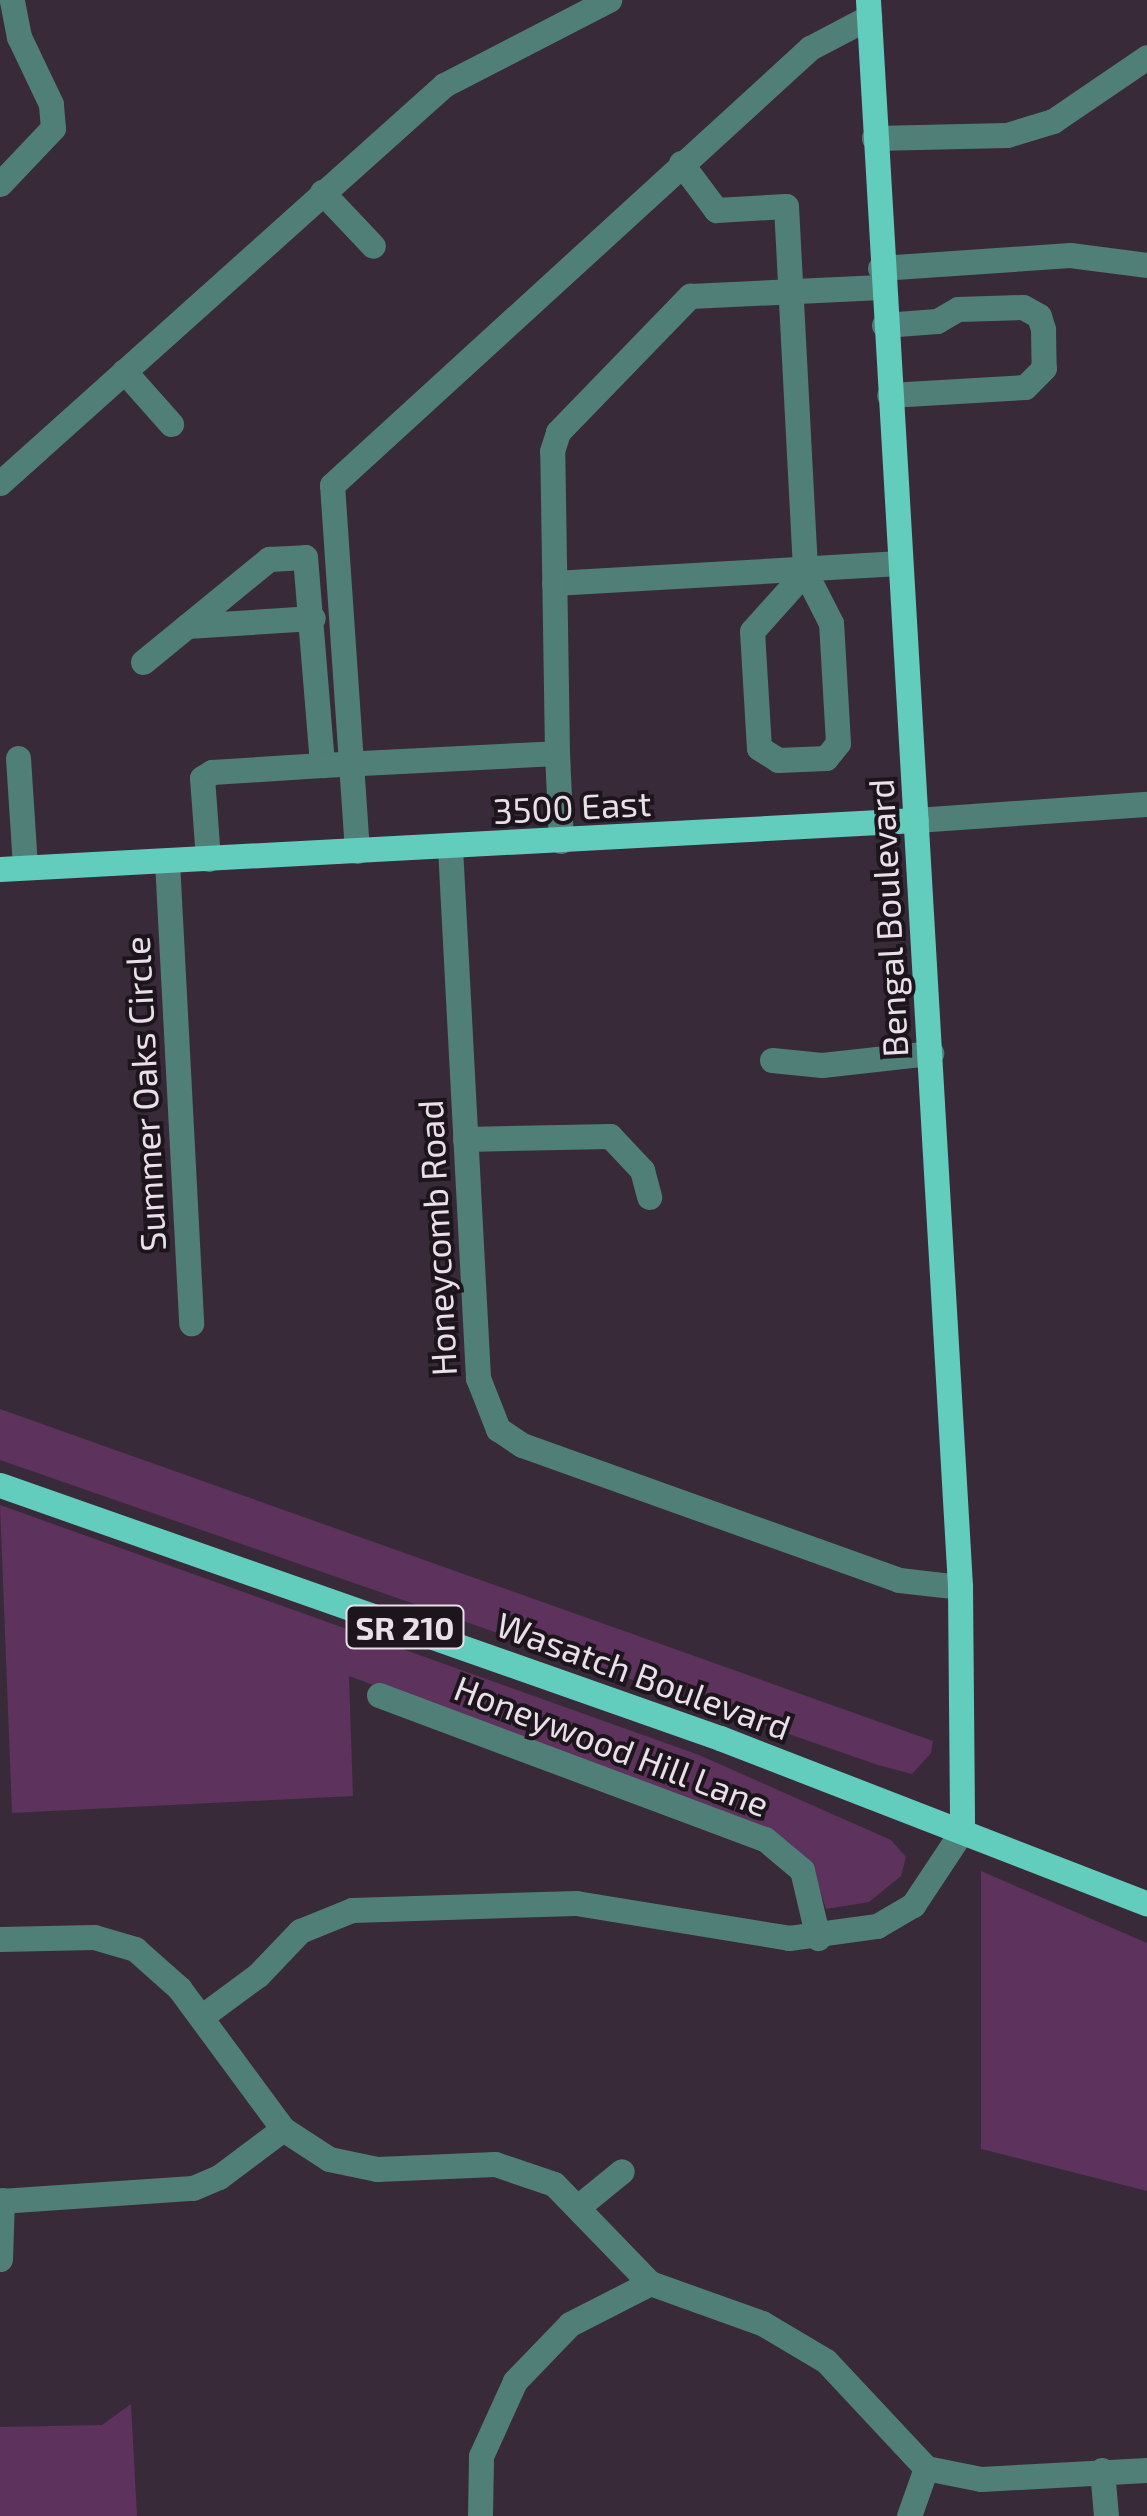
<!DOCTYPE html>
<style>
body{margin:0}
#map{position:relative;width:1147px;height:2516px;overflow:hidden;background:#392a39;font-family:"Exo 2",sans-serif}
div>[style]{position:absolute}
.green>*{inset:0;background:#5d325c}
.minor>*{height:25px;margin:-12.5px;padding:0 12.5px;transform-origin:12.5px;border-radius:12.5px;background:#4f7f77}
.major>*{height:25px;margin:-12.5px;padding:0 12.5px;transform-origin:12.5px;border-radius:12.5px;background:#63cdbd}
span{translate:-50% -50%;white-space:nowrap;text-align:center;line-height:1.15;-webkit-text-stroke:8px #1c151c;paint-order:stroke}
.shield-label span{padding:2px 8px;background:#1c151c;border:2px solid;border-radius:8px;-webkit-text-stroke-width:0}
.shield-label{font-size:32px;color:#e9dfe8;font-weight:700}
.street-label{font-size:35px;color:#e9dfe8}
</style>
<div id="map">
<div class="green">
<i style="clip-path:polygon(0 1409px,933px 1741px,931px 1753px,912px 1774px,878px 1765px,0 1460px)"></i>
<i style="clip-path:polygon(0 1505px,699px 1755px,891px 1840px,906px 1857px,901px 1876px,869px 1902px,826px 1909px,814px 1872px,779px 1835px,349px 1676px,353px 1796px,12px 1813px)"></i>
<i style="clip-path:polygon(981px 1871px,1147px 1943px,1147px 2191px,981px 2149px)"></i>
<i style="clip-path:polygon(131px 2404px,137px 2516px,0 2516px,0 2427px,102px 2425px)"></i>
</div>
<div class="minor">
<i style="left:874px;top:138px;width:133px;rotate:-1.3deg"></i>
<i style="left:1007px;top:135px;width:48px;rotate:-16.9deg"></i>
<i style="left:1053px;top:121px;width:114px;rotate:-34.2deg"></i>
<i style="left:681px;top:163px;width:59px;rotate:53.3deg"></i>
<i style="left:716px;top:210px;width:70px;rotate:-3.3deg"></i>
<i style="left:786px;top:206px;width:366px;rotate:87deg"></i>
<i style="left:805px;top:572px;width:79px;rotate:131.9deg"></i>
<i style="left:752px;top:631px;width:117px;rotate:86.6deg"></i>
<i style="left:759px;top:748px;width:22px;rotate:32deg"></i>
<i style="left:778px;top:760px;width:48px;rotate:-2.4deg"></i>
<i style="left:826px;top:758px;width:19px;rotate:-51deg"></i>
<i style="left:838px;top:743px;width:120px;rotate:-93.3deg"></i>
<i style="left:831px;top:623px;width:57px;rotate:-117deg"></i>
<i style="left:0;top:184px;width:77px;rotate:-46.6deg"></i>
<i style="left:53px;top:128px;width:24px;rotate:-95deg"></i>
<i style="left:51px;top:104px;width:74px;rotate:-115.5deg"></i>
<i style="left:19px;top:37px;width:38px;rotate:-101deg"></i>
<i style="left:322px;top:192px;width:74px;rotate:46.6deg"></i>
<i style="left:880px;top:268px;width:190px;rotate:-3.9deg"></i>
<i style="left:1070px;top:255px;width:78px;rotate:7.4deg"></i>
<i style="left:884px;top:325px;width:53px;rotate:-4.3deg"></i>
<i style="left:937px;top:321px;width:24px;rotate:-30deg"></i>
<i style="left:958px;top:309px;width:65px;rotate:-1.8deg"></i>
<i style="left:1023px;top:307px;width:18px;rotate:29deg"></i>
<i style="left:1039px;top:316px;width:14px;rotate:73deg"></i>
<i style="left:1043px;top:329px;width:39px;rotate:89deg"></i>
<i style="left:1044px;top:368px;width:27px;rotate:135deg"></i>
<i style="left:1025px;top:387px;width:136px;rotate:176.6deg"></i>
<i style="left:124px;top:371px;width:71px;rotate:48.4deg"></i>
<i style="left:0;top:483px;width:596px;rotate:-41.87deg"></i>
<i style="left:444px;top:85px;width:186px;rotate:-27.3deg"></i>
<i style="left:554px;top:583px;width:346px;rotate:-3.3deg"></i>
<i style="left:187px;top:626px;width:126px;rotate:-3.6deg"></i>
<i style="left:143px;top:662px;width:163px;rotate:-39.3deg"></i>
<i style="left:269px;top:559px;width:36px;rotate:-3deg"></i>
<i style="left:305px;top:557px;width:209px;rotate:85.3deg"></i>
<i style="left:322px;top:765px;width:235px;rotate:-2.9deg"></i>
<i style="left:557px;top:753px;width:88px;rotate:87.4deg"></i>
<i style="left:557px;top:753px;width:302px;rotate:-90.9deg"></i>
<i style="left:552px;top:451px;width:20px;rotate:-72deg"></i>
<i style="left:558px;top:432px;width:190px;rotate:-45.9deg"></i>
<i style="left:690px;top:296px;width:191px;rotate:-2.7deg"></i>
<i style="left:18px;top:758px;width:109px;rotate:86.3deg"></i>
<i style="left:916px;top:820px;width:232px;rotate:-4deg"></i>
<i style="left:450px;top:847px;width:532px;rotate:86.98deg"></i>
<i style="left:478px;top:1378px;width:55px;rotate:68.6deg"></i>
<i style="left:498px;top:1429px;width:29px;rotate:34deg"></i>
<i style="left:522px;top:1445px;width:400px;rotate:19.7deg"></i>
<i style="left:899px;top:1580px;width:61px;rotate:6.5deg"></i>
<i style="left:357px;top:851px;width:367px;rotate:-93.9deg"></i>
<i style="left:332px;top:485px;width:648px;rotate:-42.43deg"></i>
<i style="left:810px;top:48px;width:67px;rotate:-27.7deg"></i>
<i style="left:208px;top:859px;width:81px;rotate:-94.2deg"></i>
<i style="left:202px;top:778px;width:12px;rotate:-31deg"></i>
<i style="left:212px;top:772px;width:110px;rotate:-3.6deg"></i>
<i style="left:167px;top:861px;width:463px;rotate:87deg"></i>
<i style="left:772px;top:1060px;width:50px;rotate:5.7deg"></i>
<i style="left:822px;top:1065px;width:110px;rotate:-6.3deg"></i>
<i style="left:465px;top:1139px;width:145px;rotate:-1.2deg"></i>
<i style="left:610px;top:1136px;width:47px;rotate:46.7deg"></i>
<i style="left:642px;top:1170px;width:28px;rotate:75deg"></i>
<i style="left:379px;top:1695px;width:412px;rotate:20.5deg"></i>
<i style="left:765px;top:1839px;width:48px;rotate:40deg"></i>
<i style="left:802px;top:1870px;width:70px;rotate:76.8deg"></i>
<i style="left:0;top:1939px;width:94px;rotate:-1.2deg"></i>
<i style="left:94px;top:1937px;width:43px;rotate:16.3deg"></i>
<i style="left:135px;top:1949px;width:59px;rotate:41.6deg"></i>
<i style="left:179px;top:1988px;width:175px;rotate:53.6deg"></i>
<i style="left:283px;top:2129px;width:55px;rotate:33.1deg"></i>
<i style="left:329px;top:2159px;width:49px;rotate:11.8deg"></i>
<i style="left:377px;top:2169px;width:118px;rotate:-2.4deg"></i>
<i style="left:495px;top:2164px;width:62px;rotate:18.7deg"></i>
<i style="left:554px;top:2184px;width:138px;rotate:45.9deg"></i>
<i style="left:650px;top:2283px;width:119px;rotate:19.7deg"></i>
<i style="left:762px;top:2323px;width:74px;rotate:30.7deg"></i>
<i style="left:826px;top:2361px;width:146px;rotate:46.9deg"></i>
<i style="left:926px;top:2468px;width:56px;rotate:11.3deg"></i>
<i style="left:981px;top:2479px;width:166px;rotate:-3.1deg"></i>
<i style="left:201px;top:2017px;width:71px;rotate:-36.4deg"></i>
<i style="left:258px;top:1975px;width:61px;rotate:-46.3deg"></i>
<i style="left:300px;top:1931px;width:56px;rotate:-22deg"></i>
<i style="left:352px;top:1910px;width:224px;rotate:-1.8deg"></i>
<i style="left:576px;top:1903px;width:216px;rotate:9.3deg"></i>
<i style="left:789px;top:1938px;width:89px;rotate:-7.8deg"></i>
<i style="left:877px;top:1926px;width:42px;rotate:-30.3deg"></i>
<i style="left:913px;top:1905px;width:89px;rotate:-56.5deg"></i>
<i style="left:0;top:2201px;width:193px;rotate:-3.9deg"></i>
<i style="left:193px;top:2188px;width:28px;rotate:-23deg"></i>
<i style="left:219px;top:2177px;width:80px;rotate:-36.9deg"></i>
<i style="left:579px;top:2206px;width:55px;rotate:-39.1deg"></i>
<i style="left:0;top:2259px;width:59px;rotate:-88.1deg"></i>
<i style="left:1102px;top:2470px;width:46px;rotate:85deg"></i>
<i style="left:480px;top:2516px;width:60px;rotate:-89deg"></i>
<i style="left:481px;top:2456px;width:82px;rotate:-65.6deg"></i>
<i style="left:515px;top:2381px;width:79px;rotate:-46deg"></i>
<i style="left:570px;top:2324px;width:90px;rotate:-27.1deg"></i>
<i style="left:909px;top:2516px;width:51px;rotate:-70.5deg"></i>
</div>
<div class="major">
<i style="left:868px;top:0;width:1590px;rotate:86.68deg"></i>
<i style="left:960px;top:1587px;width:244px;rotate:89.5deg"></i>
<i style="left:0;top:869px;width:917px;rotate:-3.06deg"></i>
<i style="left:0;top:1485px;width:763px;rotate:19.36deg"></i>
<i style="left:720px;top:1738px;width:458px;rotate:21.2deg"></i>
</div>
<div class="shield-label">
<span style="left:405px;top:1627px">SR 210</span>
</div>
<div class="street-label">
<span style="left:572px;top:806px;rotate:-3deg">3500 East</span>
<span style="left:887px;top:918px;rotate:-93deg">Bengal Boulevard</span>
<span style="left:144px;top:1094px;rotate:-93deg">Summer Oaks Circle</span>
<span style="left:436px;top:1238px;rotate:-93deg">Honeycomb Road</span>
<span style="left:644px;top:1675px;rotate:20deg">Wasatch Boulevard</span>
<span style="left:612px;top:1745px;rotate:21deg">Honeywood Hill Lane</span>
</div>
</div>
